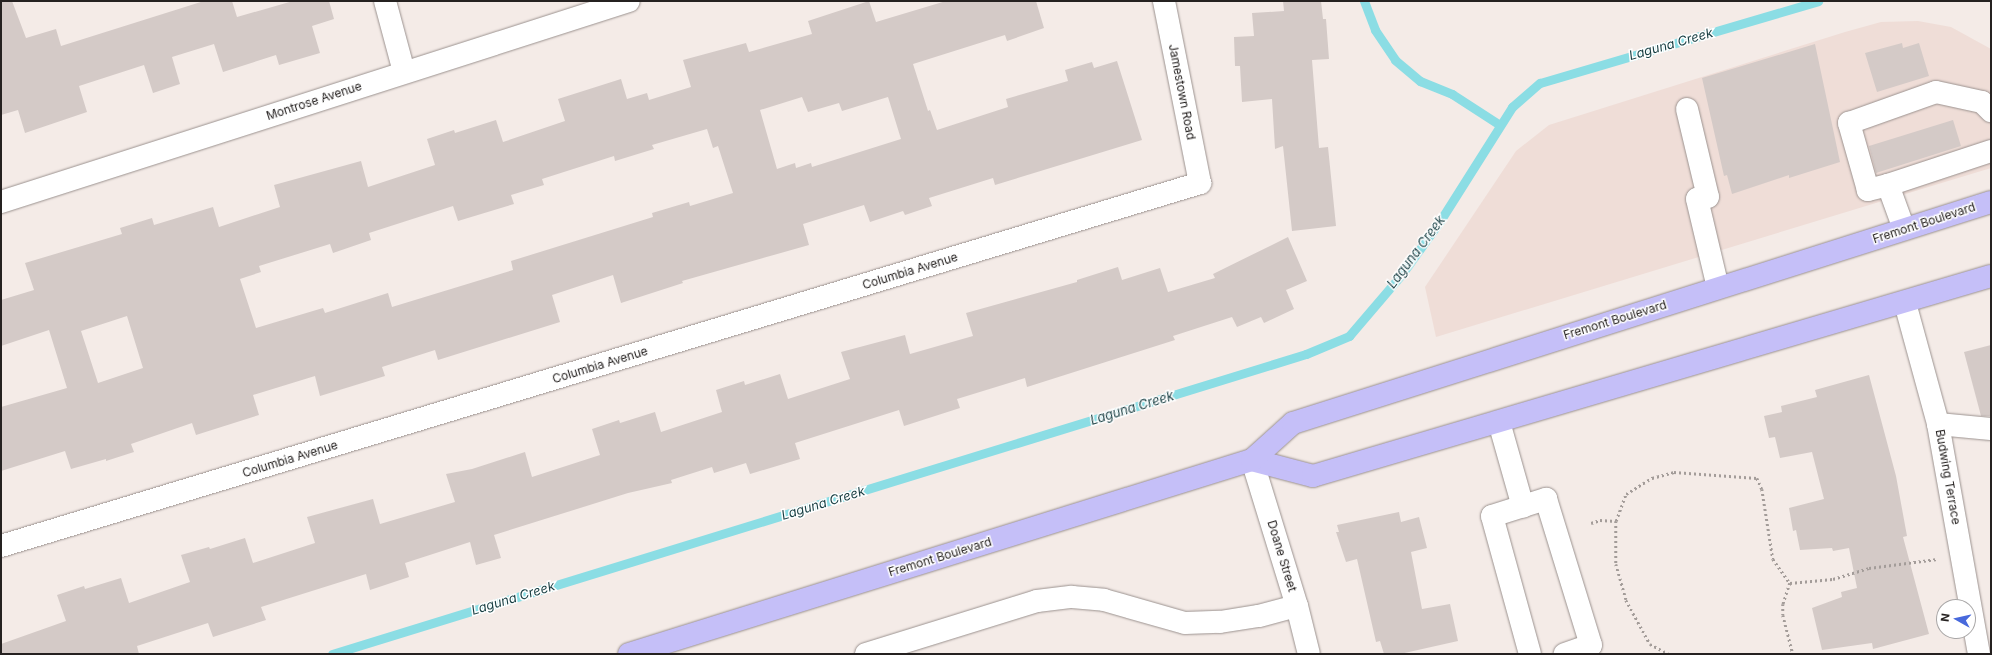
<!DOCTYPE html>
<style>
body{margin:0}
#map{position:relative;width:1992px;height:655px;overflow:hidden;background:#f4ebe7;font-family:Inter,sans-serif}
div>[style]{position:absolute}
.built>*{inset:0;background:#efddd7}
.stream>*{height:9px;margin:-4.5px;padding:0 4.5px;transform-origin:4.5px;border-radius:4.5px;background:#8bdde4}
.building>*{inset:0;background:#d4cac7}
.path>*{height:2.5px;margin-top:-1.25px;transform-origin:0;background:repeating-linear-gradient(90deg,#a39c99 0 2px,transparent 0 5px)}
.roads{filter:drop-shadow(0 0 1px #9b928f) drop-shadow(0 0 1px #9b928f)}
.minor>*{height:22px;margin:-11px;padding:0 11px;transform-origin:11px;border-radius:11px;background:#fff}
.major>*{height:22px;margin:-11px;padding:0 11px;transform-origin:11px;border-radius:11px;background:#c5bff8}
span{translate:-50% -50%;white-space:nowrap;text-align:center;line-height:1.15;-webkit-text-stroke:3px #fff;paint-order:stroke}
.street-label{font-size:12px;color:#252120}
.water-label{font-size:13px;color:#173e42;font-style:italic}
.frame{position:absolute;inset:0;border:2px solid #252120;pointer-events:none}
.north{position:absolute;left:1936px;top:599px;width:40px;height:40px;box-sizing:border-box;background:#fff;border:1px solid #a8a6a6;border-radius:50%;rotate:278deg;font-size:11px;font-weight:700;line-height:16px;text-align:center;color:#252120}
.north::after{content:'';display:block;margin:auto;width:14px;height:18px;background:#4869dc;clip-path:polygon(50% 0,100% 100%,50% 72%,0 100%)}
</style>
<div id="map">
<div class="built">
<i style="clip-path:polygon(1918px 21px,1951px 27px,1991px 49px,1991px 168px,1436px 337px,1425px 287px,1516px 151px,1549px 125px,1845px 32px,1881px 22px)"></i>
</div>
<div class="stream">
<i style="left:1364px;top:1px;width:31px;rotate:69deg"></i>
<i style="left:1375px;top:30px;width:36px;rotate:56deg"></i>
<i style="left:1395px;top:60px;width:33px;rotate:40deg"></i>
<i style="left:1420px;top:81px;width:35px;rotate:22deg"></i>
<i style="left:1452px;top:94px;width:57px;rotate:32.9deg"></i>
<i style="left:332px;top:654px;width:1019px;rotate:-17.12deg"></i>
<i style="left:1306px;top:354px;width:47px;rotate:-22.7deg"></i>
<i style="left:1349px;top:336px;width:82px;rotate:-49.5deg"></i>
<i style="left:1402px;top:274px;width:65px;rotate:-54.4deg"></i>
<i style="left:1440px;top:221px;width:135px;rotate:-57.7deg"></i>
<i style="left:1512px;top:107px;width:37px;rotate:-41deg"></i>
<i style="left:1540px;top:83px;width:290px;rotate:-16.4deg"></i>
</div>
<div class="building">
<i style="clip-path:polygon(1px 1px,12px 1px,26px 38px,56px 29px,61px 46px,204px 1px,232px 1px,237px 17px,293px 1px,329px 1px,334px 19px,312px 26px,320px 53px,279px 65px,276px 55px,223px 72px,214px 44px,172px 57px,180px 84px,153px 93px,144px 65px,79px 86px,87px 112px,25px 133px,18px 110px,1px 115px)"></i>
<i style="clip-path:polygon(evenodd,869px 1px,876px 22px,946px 1px,1036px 1px,1044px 28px,1007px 41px,1005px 35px,913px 64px,928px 111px,930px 110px,937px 130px,1008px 107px,1006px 99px,1068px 81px,1065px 70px,1092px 62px,1094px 68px,1117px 61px,1142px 140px,995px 185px,993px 178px,929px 198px,932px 206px,905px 215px,903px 211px,870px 222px,864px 205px,803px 224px,809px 245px,682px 281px,683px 283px,621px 303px,613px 275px,552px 295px,560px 322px,438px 360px,435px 350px,382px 367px,385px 376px,320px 396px,315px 376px,253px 395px,259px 415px,196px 435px,192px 423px,131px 444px,134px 452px,106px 461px,106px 459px,71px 469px,65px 451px,1px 471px,1px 407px,67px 388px,49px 330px,1px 346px,1px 300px,34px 290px,25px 263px,122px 234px,120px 228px,152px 218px,154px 225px,213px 207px,219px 227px,280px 207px,274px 185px,361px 161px,368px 187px,435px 165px,427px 139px,454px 130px,455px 133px,496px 120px,503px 142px,565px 121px,558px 99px,621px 79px,627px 99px,647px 93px,649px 100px,691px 87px,683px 60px,746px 43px,749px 52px,812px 34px,808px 21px,869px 1px,802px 97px,808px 112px,839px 103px,842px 111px,888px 97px,901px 139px,812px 167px,811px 163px,796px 168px,795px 163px,777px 169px,760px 110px,802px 97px,869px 1px,707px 129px,713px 148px,718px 146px,733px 193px,690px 206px,689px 202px,652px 213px,653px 217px,511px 261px,513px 270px,392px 307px,388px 293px,325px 313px,323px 308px,256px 328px,240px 279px,261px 272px,259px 266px,330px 244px,333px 253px,371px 240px,369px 233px,453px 206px,458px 221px,514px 204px,511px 195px,544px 185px,542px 179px,614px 156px,615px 161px,654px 149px,652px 145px,707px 129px,869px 1px,127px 316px,143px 368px,98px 383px,81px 331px,127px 316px)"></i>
<i style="clip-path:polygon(1283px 1px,1321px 1px,1323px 19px,1326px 19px,1329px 59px,1312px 60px,1319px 148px,1328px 147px,1336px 226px,1292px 231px,1283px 146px,1275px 149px,1272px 99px,1242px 102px,1240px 66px,1235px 66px,1234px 37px,1254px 36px,1252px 13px,1284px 11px)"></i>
<i style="clip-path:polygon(1902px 43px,1903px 48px,1919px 43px,1929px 76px,1877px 92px,1865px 53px)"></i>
<i style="clip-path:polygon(1815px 44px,1840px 162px,1789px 178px,1789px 175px,1732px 194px,1727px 175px,1724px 176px,1702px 78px)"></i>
<i style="clip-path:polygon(1953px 120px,1961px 146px,1876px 173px,1869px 146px)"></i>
<i style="clip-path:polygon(1288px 237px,1307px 281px,1286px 290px,1294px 309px,1264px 323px,1261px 317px,1237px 327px,1232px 317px,1173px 336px,1175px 340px,1027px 387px,1025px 378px,957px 399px,960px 408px,904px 426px,899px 410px,795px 443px,800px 459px,750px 474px,746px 463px,714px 473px,712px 467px,671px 480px,672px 483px,628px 493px,494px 535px,501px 558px,476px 565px,470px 542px,405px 563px,409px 577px,370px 590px,366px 574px,261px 607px,266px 620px,213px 637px,208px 623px,137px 646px,139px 654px,1px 654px,1px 644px,66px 621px,57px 595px,84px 586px,85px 589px,121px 578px,129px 603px,190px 582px,181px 555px,209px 547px,210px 549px,245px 538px,253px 563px,315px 543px,307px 517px,373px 499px,380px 524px,455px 502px,446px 474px,472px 469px,525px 452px,532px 477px,600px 455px,592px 429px,619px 420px,620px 423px,655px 412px,661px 432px,722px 412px,716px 390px,744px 381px,745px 385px,780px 374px,788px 399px,850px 379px,841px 352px,905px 335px,910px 354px,973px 336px,966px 313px,1077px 282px,1077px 280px,1118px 267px,1122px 280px,1160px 268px,1168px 292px,1215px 278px,1213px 274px)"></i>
<i style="clip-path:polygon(1991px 345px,1991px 416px,1981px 416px,1964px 352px)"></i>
<i style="clip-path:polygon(1869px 375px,1896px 476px,1907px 536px,1903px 537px,1929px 634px,1873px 649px,1872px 643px,1822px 650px,1812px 608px,1842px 597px,1841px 592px,1857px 588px,1849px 548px,1833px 551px,1832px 548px,1800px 550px,1796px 530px,1793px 531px,1789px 508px,1824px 499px,1812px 452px,1780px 458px,1775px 437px,1769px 438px,1764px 416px,1782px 412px,1781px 406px,1817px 397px,1815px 390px)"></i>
<i style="clip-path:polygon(1399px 512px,1401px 522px,1419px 517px,1427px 548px,1411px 552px,1422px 609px,1450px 604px,1458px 641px,1400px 654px,1384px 654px,1380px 641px,1376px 642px,1357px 559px,1346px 562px,1336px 532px,1339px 532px,1337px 525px)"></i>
</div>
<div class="path">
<i style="left:1616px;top:521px;width:43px;rotate:90deg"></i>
<i style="left:1616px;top:564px;width:37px;rotate:74deg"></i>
<i style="left:1626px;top:600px;width:50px;rotate:61.4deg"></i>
<i style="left:1650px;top:644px;width:21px;rotate:28deg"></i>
<i style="left:1591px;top:523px;width:9px;rotate:-18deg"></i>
<i style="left:1600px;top:520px;width:16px;rotate:4deg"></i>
<i style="left:1616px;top:521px;width:29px;rotate:-70deg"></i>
<i style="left:1626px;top:494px;width:31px;rotate:-32deg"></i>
<i style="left:1652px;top:478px;width:23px;rotate:-15deg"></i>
<i style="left:1674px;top:472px;width:83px;rotate:4.1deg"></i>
<i style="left:1757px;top:478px;width:12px;rotate:66deg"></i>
<i style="left:1762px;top:489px;width:71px;rotate:81.1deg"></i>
<i style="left:1773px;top:559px;width:29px;rotate:55deg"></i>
<i style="left:1790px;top:583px;width:43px;rotate:-5.3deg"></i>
<i style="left:1833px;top:579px;width:38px;rotate:-17deg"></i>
<i style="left:1869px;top:568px;width:69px;rotate:-7.5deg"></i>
<i style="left:1790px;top:583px;width:22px;rotate:108deg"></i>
<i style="left:1783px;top:604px;width:11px;rotate:90deg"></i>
<i style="left:1783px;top:615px;width:40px;rotate:75.6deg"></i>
</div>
<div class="roads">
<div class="minor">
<i style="left:385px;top:1px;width:73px;rotate:75deg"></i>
<i style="left:1687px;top:109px;width:90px;rotate:76.6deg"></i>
<i style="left:1708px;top:197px;width:11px;rotate:170deg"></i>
<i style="left:1697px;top:199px;width:91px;rotate:76.7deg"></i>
<i style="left:1888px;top:185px;width:108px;rotate:-18.3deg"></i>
<i style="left:1px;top:202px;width:659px;rotate:-17.75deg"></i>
<i style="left:1904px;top:229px;width:47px;rotate:-110deg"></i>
<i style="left:1888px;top:185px;width:21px;rotate:166deg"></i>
<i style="left:1868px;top:190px;width:70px;rotate:-105.8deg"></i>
<i style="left:1849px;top:123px;width:92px;rotate:-19.6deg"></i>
<i style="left:1936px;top:92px;width:47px;rotate:12.3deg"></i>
<i style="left:1982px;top:102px;width:13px;rotate:45deg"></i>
<i style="left:1905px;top:303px;width:125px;rotate:74.7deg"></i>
<i style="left:1938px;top:424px;width:234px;rotate:79.9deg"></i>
<i style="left:1499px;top:422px;width:88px;rotate:74.2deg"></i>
<i style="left:1938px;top:424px;width:53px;rotate:5.4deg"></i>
<i style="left:1252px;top:460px;width:153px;rotate:72.9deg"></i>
<i style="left:1297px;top:606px;width:49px;rotate:76deg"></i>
<i style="left:1px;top:546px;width:1253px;rotate:-16.84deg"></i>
<i style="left:1200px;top:183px;width:186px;rotate:-101.2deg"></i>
<i style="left:866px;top:654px;width:179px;rotate:-17.2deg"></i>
<i style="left:1037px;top:601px;width:35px;rotate:-7deg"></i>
<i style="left:1072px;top:597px;width:32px;rotate:5deg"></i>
<i style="left:1104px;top:600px;width:84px;rotate:15.9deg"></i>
<i style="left:1185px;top:623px;width:35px;rotate:-2deg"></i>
<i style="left:1220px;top:622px;width:39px;rotate:-9deg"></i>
<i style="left:1259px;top:616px;width:39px;rotate:-15deg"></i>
<i style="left:1530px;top:654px;width:143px;rotate:-105.4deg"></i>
<i style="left:1492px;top:516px;width:57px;rotate:-17.5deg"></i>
<i style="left:1546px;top:499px;width:153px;rotate:72.9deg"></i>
<i style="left:1591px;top:645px;width:28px;rotate:161deg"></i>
</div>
<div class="major">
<i style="left:1252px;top:460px;width:63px;rotate:14.7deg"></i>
<i style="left:1313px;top:476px;width:707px;rotate:-16.44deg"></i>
<i style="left:629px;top:654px;width:653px;rotate:-17.3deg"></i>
<i style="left:1252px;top:460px;width:55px;rotate:-42.1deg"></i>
<i style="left:1293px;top:423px;width:732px;rotate:-17.57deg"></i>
</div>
</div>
<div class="street-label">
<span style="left:1182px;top:92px;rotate:79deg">Jamestown Road</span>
<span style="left:314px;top:101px;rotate:-18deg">Montrose Avenue</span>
<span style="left:1924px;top:223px;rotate:-18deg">Fremont Boulevard</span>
<span style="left:910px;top:271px;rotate:-17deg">Columbia Avenue</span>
<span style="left:1615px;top:320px;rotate:-17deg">Fremont Boulevard</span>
<span style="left:600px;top:365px;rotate:-17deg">Columbia Avenue</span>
<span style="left:290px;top:459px;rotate:-17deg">Columbia Avenue</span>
<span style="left:1948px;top:477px;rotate:80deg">Budwing Terrace</span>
<span style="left:1282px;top:556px;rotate:73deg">Doane Street</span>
<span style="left:940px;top:557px;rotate:-17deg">Fremont Boulevard</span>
</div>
<div class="water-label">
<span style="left:1671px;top:44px;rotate:-16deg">Laguna Creek</span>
<span style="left:1416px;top:252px;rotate:-53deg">Laguna Creek</span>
<span style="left:1132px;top:408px;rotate:-17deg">Laguna Creek</span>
<span style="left:823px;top:503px;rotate:-17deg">Laguna Creek</span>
<span style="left:513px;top:598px;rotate:-17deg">Laguna Creek</span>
</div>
<div class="frame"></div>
<div class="north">N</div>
</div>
